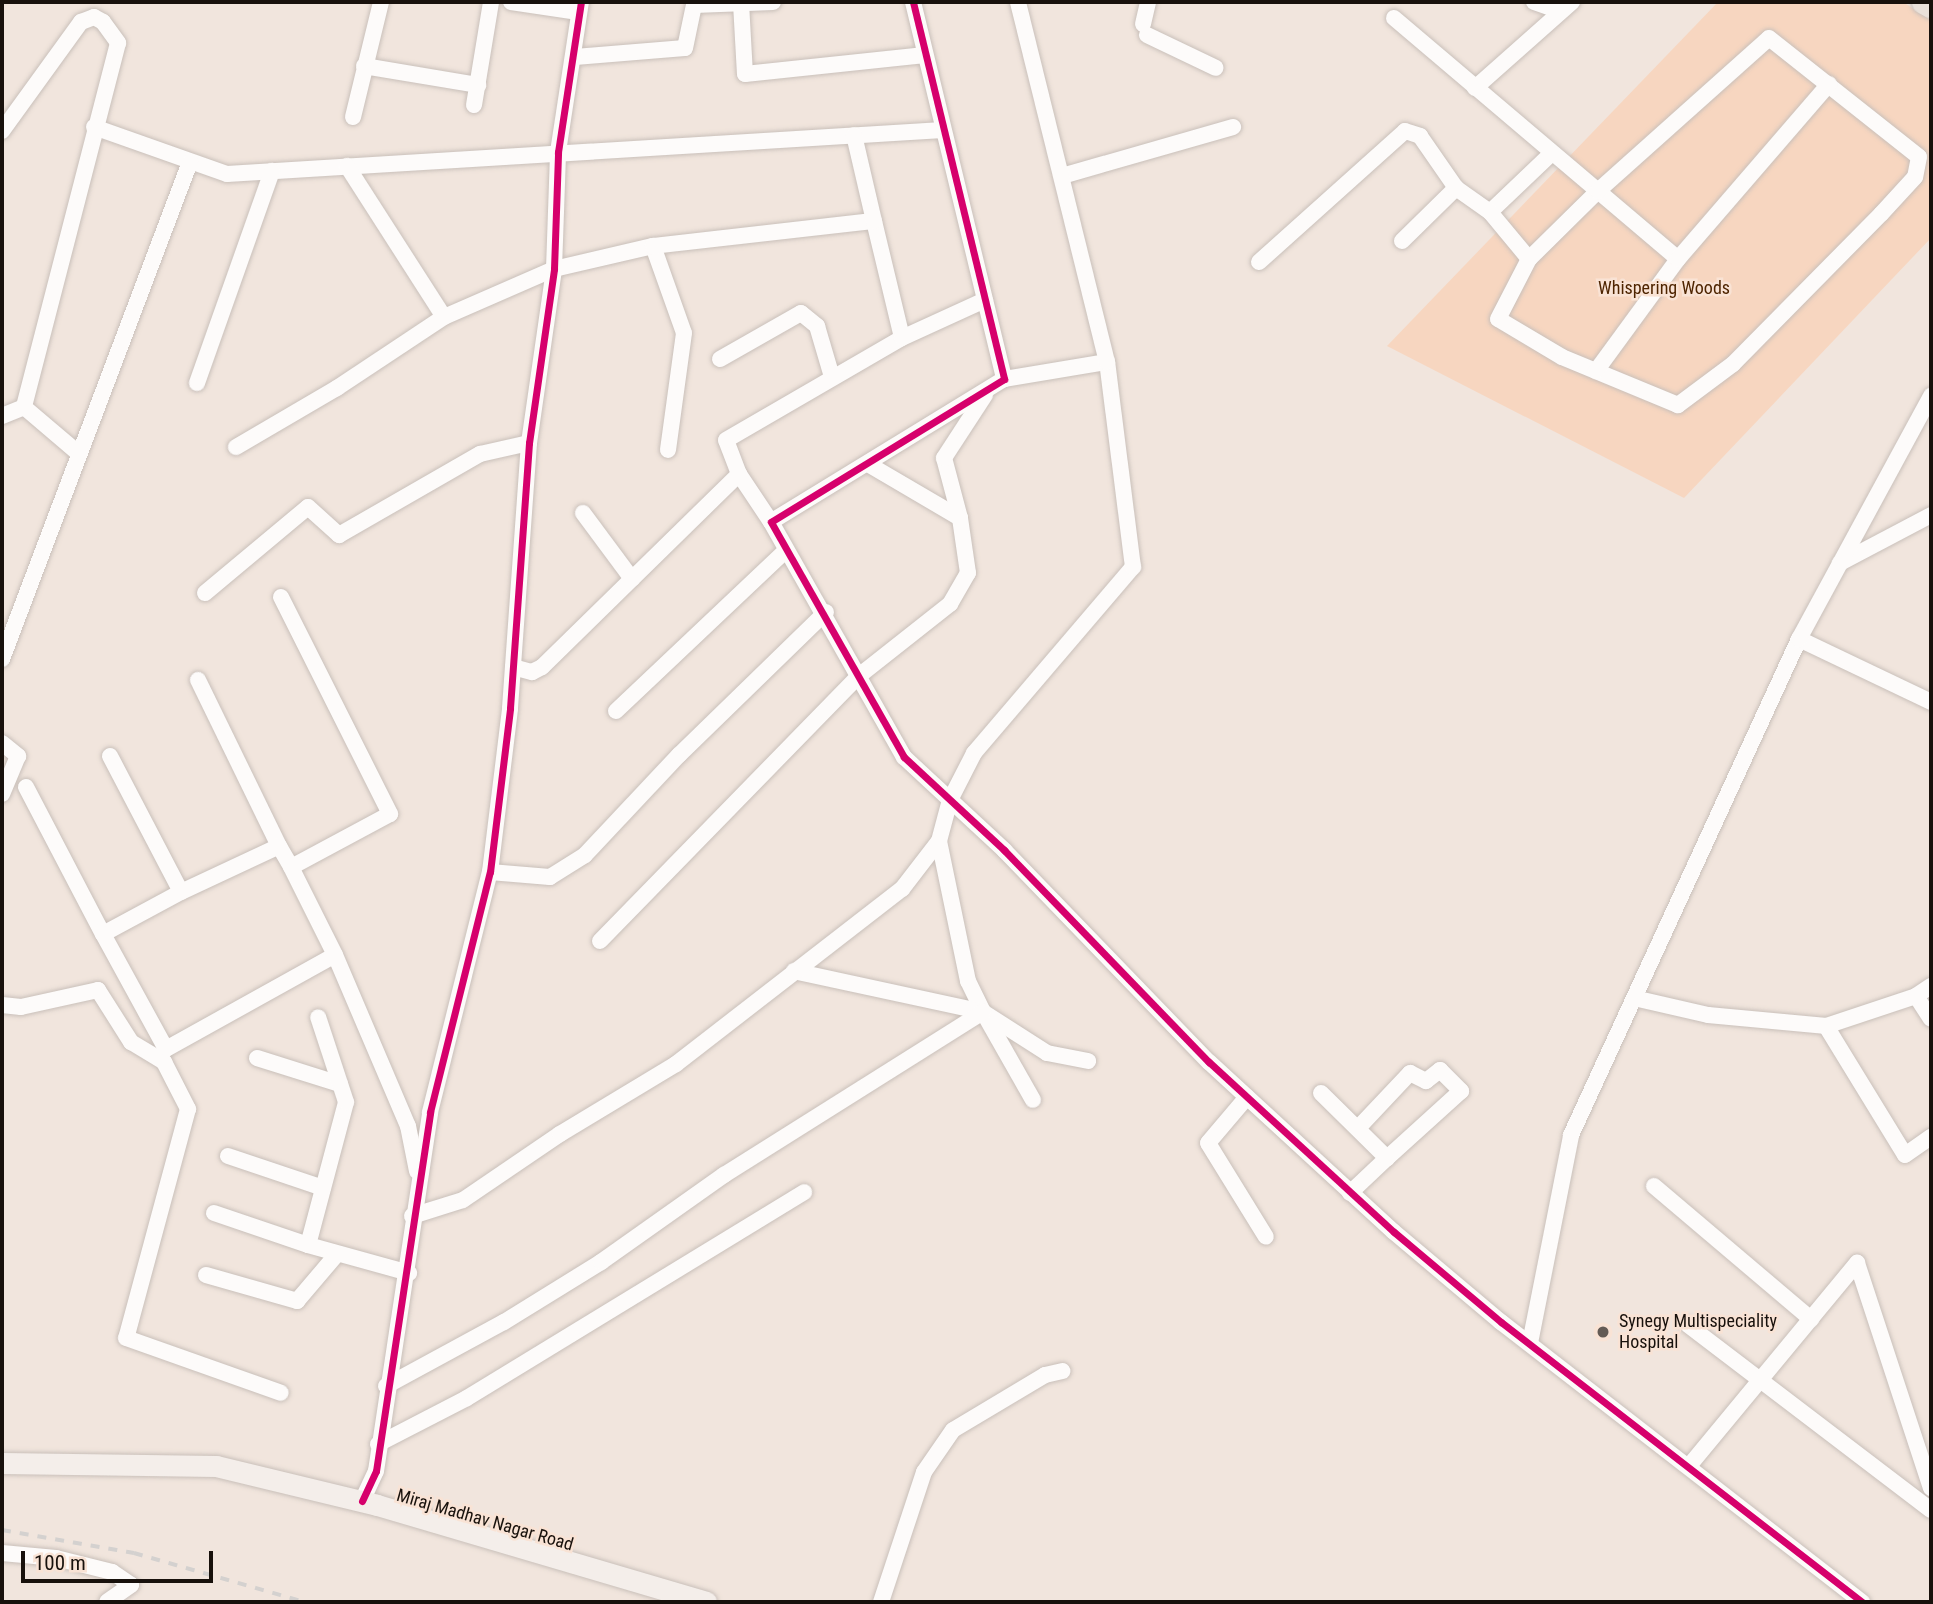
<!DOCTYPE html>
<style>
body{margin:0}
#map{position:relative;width:1933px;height:1604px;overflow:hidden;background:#f1e5dd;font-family:"Roboto Condensed",sans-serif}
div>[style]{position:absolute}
.green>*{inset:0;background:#f7d6c0}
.roads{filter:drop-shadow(0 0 2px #c9c0ba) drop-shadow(0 0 2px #c9c0ba)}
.street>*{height:16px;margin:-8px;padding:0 8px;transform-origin:8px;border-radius:8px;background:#fdfbfa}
.secondary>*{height:21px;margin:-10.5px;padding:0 10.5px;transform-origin:10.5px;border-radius:10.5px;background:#f4eeea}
.primary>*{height:24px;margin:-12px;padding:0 12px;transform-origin:12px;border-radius:12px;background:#eae1da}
.rail>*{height:3.5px;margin-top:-1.75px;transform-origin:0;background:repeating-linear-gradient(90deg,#d4d1cf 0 9px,transparent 0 18px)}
.cycleway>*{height:7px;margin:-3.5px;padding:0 3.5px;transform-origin:3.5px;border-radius:3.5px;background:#d6006c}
.dots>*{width:19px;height:19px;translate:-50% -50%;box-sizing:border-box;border:4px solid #f9e3d5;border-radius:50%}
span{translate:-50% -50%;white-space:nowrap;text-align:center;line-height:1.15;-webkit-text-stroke:5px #f9e3d5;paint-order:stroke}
.park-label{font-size:18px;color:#4e2400}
.poi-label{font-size:18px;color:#18110c}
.left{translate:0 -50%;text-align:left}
.street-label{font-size:18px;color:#18110c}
.frame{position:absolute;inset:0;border:4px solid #18110c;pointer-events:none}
.scale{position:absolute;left:21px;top:1551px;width:192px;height:32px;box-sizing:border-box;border:4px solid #18110c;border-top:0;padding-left:9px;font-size:21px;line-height:24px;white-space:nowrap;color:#18110c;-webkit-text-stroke:5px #f9e3d5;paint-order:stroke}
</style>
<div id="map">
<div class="green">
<i style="clip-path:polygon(1718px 2px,1903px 2px,1931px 20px,1931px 238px,1684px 498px,1387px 346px)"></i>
</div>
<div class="roads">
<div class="street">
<i style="left:511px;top:2px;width:68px;rotate:8.5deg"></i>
<i style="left:913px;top:2px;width:388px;rotate:76.4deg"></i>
<i style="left:1004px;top:379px;width:273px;rotate:148.5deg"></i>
<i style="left:771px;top:522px;width:270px;rotate:60.5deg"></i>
<i style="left:904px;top:757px;width:137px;rotate:42.9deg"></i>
<i style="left:1004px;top:850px;width:295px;rotate:46deg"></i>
<i style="left:1209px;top:1062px;width:251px;rotate:42.6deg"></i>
<i style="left:1394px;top:1232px;width:140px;rotate:40.1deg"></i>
<i style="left:1501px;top:1322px;width:457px;rotate:37.8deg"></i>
<i style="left:1534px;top:2px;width:28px;rotate:19deg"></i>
<i style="left:741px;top:3px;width:71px;rotate:86.8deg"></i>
<i style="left:745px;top:74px;width:181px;rotate:-6deg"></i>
<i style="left:1394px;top:18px;width:372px;rotate:40.3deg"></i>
<i style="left:1143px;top:24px;width:23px;rotate:-77deg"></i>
<i style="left:1147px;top:35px;width:76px;rotate:25.6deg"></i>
<i style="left:1769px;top:38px;width:191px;rotate:38.4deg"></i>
<i style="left:1919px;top:157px;width:20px;rotate:101deg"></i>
<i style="left:1915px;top:177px;width:50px;rotate:132.6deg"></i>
<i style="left:1881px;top:214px;width:211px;rotate:134.6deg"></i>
<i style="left:1733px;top:364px;width:69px;rotate:143.3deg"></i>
<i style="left:1678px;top:405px;width:126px;rotate:-157.5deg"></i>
<i style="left:1562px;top:357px;width:74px;rotate:-149.3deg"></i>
<i style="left:1498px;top:319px;width:68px;rotate:-62.7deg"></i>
<i style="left:1529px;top:259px;width:97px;rotate:-44.6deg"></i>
<i style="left:1598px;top:191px;width:229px;rotate:-41.8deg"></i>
<i style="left:575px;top:57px;width:110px;rotate:-4.7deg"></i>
<i style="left:685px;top:48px;width:44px;rotate:-78.2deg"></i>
<i style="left:694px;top:5px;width:79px;rotate:-2.2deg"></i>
<i style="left:364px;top:66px;width:116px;rotate:9.5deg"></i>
<i style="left:1475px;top:88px;width:130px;rotate:-41.6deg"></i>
<i style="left:474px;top:105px;width:104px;rotate:-80.6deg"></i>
<i style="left:353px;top:117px;width:118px;rotate:-76.3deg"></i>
<i style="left:94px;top:127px;width:141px;rotate:19.5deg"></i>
<i style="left:227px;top:174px;width:717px;rotate:-3.52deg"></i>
<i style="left:2px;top:131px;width:135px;rotate:-54.1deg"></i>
<i style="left:81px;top:22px;width:14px;rotate:-21deg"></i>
<i style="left:94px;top:17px;width:10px;rotate:29deg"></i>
<i style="left:103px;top:22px;width:26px;rotate:54deg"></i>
<i style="left:118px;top:43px;width:376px;rotate:104.5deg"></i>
<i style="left:347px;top:166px;width:179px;rotate:57.3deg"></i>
<i style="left:1062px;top:176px;width:178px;rotate:-16deg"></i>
<i style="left:1490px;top:212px;width:84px;rotate:-43.6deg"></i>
<i style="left:874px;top:221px;width:120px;rotate:76.5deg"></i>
<i style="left:1402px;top:241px;width:76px;rotate:-44.5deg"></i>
<i style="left:653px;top:246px;width:92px;rotate:70.4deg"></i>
<i style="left:684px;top:333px;width:118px;rotate:97.8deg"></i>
<i style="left:1259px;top:262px;width:196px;rotate:-41.9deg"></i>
<i style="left:1405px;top:131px;width:16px;rotate:18deg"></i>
<i style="left:1420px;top:136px;width:63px;rotate:55.3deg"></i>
<i style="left:1456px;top:188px;width:42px;rotate:35.2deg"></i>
<i style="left:1490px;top:212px;width:61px;rotate:50.3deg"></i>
<i style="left:720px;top:359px;width:93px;rotate:-29.6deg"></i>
<i style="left:801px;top:313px;width:21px;rotate:39deg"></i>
<i style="left:817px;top:326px;width:53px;rotate:73.6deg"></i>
<i style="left:1596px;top:371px;width:139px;rotate:-53.8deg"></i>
<i style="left:1678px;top:259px;width:231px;rotate:-49.2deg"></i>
<i style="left:1004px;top:379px;width:104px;rotate:-9.4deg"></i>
<i style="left:197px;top:383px;width:225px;rotate:-70.5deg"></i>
<i style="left:2px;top:416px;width:24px;rotate:-22deg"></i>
<i style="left:24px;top:407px;width:70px;rotate:40.3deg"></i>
<i style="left:236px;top:447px;width:117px;rotate:-30.3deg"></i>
<i style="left:337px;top:388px;width:128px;rotate:-33.6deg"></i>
<i style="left:444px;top:317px;width:120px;rotate:-23.6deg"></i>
<i style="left:554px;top:269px;width:102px;rotate:-13.1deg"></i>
<i style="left:653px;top:246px;width:222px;rotate:-6.5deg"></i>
<i style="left:874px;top:221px;width:88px;rotate:-103.1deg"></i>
<i style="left:583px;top:513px;width:82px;rotate:53.4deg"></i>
<i style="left:960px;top:518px;width:62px;rotate:-104.9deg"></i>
<i style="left:944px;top:458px;width:75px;rotate:-56.9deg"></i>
<i style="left:771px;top:522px;width:58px;rotate:-123.7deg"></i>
<i style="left:739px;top:474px;width:36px;rotate:-111deg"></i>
<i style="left:726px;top:440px;width:203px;rotate:-30.1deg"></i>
<i style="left:902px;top:338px;width:91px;rotate:-24.6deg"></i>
<i style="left:1840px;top:563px;width:103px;rotate:-27.8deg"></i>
<i style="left:205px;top:593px;width:134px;rotate:-39.9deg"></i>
<i style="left:308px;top:507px;width:42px;rotate:42.1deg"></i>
<i style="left:339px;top:535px;width:163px;rotate:-29.9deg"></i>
<i style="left:480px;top:454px;width:50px;rotate:-12.7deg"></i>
<i style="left:281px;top:597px;width:243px;rotate:63.3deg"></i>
<i style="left:390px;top:814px;width:112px;rotate:151.8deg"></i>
<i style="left:291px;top:867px;width:98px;rotate:63.4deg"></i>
<i style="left:335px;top:955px;width:186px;rotate:66.9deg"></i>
<i style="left:408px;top:1126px;width:46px;rotate:78.7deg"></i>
<i style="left:1799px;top:639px;width:146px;rotate:25.5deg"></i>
<i style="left:2px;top:659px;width:531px;rotate:-69.28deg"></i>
<i style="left:513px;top:667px;width:20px;rotate:15deg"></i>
<i style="left:532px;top:672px;width:11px;rotate:-27deg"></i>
<i style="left:542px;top:667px;width:276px;rotate:-44.4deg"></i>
<i style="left:198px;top:680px;width:185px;rotate:64deg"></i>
<i style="left:616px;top:711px;width:234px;rotate:-43.4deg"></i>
<i style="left:2px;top:743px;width:21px;rotate:39deg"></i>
<i style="left:18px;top:756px;width:41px;rotate:112.8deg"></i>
<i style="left:110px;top:756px;width:153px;rotate:62.4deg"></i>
<i style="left:181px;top:892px;width:108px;rotate:-25.1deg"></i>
<i style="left:279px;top:846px;width:24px;rotate:60deg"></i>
<i style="left:26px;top:787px;width:166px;rotate:62.4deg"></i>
<i style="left:103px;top:934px;width:89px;rotate:-28.3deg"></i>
<i style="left:939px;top:841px;width:143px;rotate:78.3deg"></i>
<i style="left:968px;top:981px;width:34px;rotate:64deg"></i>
<i style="left:983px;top:1012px;width:76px;rotate:32.6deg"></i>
<i style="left:1047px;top:1053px;width:42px;rotate:11deg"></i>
<i style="left:490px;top:872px;width:60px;rotate:4.8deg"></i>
<i style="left:550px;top:877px;width:41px;rotate:-32.2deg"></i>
<i style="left:585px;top:855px;width:137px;rotate:-46.8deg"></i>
<i style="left:679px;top:755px;width:205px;rotate:-44.2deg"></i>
<i style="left:103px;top:934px;width:131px;rotate:61.3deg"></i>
<i style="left:166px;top:1049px;width:193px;rotate:-29.1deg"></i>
<i style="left:600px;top:941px;width:372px;rotate:-45.7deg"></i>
<i style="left:860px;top:675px;width:115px;rotate:-38.3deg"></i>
<i style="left:950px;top:604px;width:36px;rotate:-60deg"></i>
<i style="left:968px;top:573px;width:56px;rotate:-98.3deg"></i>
<i style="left:960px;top:518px;width:107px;rotate:-149.6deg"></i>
<i style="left:794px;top:971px;width:193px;rotate:12.2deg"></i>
<i style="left:983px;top:1012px;width:101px;rotate:60.4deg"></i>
<i style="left:1916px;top:996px;width:27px;rotate:57deg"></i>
<i style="left:1634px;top:998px;width:76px;rotate:12.9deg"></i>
<i style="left:1708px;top:1015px;width:119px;rotate:5.3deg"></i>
<i style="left:1826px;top:1026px;width:95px;rotate:-18.4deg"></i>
<i style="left:1916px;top:996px;width:18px;rotate:-34deg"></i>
<i style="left:2px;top:1005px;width:19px;rotate:6deg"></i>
<i style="left:21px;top:1007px;width:79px;rotate:-12.4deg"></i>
<i style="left:98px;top:990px;width:62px;rotate:57.6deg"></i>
<i style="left:131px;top:1042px;width:39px;rotate:31deg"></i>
<i style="left:164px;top:1062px;width:53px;rotate:62.9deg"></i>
<i style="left:188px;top:1109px;width:237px;rotate:105.1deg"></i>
<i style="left:126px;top:1338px;width:164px;rotate:19.5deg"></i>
<i style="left:1826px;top:1026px;width:151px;rotate:58.5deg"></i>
<i style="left:1905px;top:1155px;width:32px;rotate:-35deg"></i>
<i style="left:257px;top:1058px;width:87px;rotate:17.4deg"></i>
<i style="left:1321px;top:1093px;width:93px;rotate:44.6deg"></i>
<i style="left:1387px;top:1158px;width:51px;rotate:136.6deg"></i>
<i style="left:1247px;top:1097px;width:60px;rotate:130.3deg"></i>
<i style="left:1208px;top:1143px;width:110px;rotate:58.3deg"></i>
<i style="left:1360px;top:1126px;width:73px;rotate:-46.7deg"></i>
<i style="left:1410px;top:1073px;width:18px;rotate:27deg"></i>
<i style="left:1426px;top:1081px;width:18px;rotate:-38deg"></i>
<i style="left:1440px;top:1070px;width:30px;rotate:45deg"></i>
<i style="left:1461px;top:1091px;width:100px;rotate:137.8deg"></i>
<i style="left:228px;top:1156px;width:100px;rotate:18.6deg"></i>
<i style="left:1654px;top:1186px;width:206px;rotate:40.3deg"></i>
<i style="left:214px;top:1213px;width:99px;rotate:18.8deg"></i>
<i style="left:308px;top:1245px;width:105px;rotate:15.5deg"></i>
<i style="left:412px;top:1216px;width:53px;rotate:-17.4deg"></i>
<i style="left:463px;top:1200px;width:117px;rotate:-34.2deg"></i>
<i style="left:560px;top:1134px;width:135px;rotate:-31.1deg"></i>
<i style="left:676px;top:1064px;width:286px;rotate:-37.8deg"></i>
<i style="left:902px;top:889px;width:61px;rotate:-52.4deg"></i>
<i style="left:939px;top:841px;width:42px;rotate:-75deg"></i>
<i style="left:950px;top:800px;width:53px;rotate:-62.9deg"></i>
<i style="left:974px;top:753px;width:245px;rotate:-49.5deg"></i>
<i style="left:1133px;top:567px;width:207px;rotate:-97.2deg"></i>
<i style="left:1107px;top:362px;width:371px;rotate:-103.9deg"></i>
<i style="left:308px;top:1245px;width:148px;rotate:-75.1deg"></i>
<i style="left:346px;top:1102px;width:89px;rotate:-108.2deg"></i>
<i style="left:1857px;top:1263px;width:237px;rotate:71.8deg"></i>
<i style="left:206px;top:1275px;width:95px;rotate:15.9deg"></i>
<i style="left:297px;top:1301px;width:62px;rotate:-49.6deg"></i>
<i style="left:1688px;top:1325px;width:305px;rotate:37.3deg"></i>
<i style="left:1530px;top:1343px;width:212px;rotate:-78.8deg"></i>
<i style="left:1571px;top:1135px;width:546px;rotate:-65.31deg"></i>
<i style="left:1799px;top:639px;width:277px;rotate:-61.5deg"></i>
<i style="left:386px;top:1386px;width:134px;rotate:-28.5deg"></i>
<i style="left:504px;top:1322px;width:114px;rotate:-31.7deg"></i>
<i style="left:601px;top:1262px;width:151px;rotate:-35.3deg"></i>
<i style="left:724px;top:1175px;width:306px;rotate:-32.2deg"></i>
<i style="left:378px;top:1444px;width:100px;rotate:-27.3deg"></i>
<i style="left:467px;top:1398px;width:395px;rotate:-31.4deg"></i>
<i style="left:1689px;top:1466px;width:264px;rotate:-50.4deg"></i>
<i style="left:362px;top:1501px;width:33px;rotate:-65deg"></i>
<i style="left:376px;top:1471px;width:363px;rotate:-81.4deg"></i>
<i style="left:430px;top:1112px;width:247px;rotate:-76deg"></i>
<i style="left:490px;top:872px;width:165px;rotate:-83deg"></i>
<i style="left:510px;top:708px;width:266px;rotate:-85.9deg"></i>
<i style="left:529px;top:443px;width:176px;rotate:-81.8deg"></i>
<i style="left:554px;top:269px;width:117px;rotate:-88deg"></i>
<i style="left:558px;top:152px;width:152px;rotate:-81.3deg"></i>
<i style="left:2px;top:1553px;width:54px;rotate:5.3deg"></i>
<i style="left:56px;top:1558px;width:58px;rotate:14deg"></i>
<i style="left:112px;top:1572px;width:23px;rotate:34deg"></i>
<i style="left:131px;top:1585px;width:29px;rotate:145deg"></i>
<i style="left:881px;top:1602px;width:137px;rotate:-71.7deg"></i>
<i style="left:924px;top:1472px;width:51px;rotate:-55.4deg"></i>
<i style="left:953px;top:1430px;width:107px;rotate:-30.9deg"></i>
<i style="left:1045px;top:1375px;width:18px;rotate:-13deg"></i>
</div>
<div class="secondary">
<i style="left:2px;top:1463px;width:214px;rotate:0.8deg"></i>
<i style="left:216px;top:1466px;width:166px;rotate:13.6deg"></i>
<i style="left:377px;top:1505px;width:343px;rotate:16.4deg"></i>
</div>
<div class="primary">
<i style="left:1924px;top:2px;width:8px;rotate:30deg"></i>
</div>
</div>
<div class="rail">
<i style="left:2px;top:1530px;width:134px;rotate:9.9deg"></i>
<i style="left:134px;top:1553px;width:178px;rotate:16deg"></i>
</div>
<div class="cycleway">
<i style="left:913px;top:2px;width:388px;rotate:76.4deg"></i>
<i style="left:1004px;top:379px;width:273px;rotate:148.5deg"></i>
<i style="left:771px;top:522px;width:270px;rotate:60.5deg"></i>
<i style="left:904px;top:757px;width:137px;rotate:42.9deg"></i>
<i style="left:1004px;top:850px;width:295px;rotate:46deg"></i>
<i style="left:1209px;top:1062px;width:251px;rotate:42.6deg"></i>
<i style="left:1394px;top:1232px;width:140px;rotate:40.1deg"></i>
<i style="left:1501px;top:1322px;width:457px;rotate:37.8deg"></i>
<i style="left:362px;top:1501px;width:33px;rotate:-65deg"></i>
<i style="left:376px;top:1471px;width:363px;rotate:-81.4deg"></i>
<i style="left:430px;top:1112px;width:247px;rotate:-76deg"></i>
<i style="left:490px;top:872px;width:165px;rotate:-83deg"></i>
<i style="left:510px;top:708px;width:266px;rotate:-85.9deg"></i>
<i style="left:529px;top:443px;width:176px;rotate:-81.8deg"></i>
<i style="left:554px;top:269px;width:117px;rotate:-88deg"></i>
<i style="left:558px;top:152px;width:152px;rotate:-81.3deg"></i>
</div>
<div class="dots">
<i style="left:1603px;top:1332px;background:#645b55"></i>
</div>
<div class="park-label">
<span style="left:1664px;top:288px">Whispering Woods</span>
</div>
<div class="poi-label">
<span class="left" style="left:1619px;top:1332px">Synegy Multispeciality<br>Hospital</span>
</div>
<div class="street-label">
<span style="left:485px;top:1520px;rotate:16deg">Miraj Madhav Nagar Road</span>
</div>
<div class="frame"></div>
<div class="scale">100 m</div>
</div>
